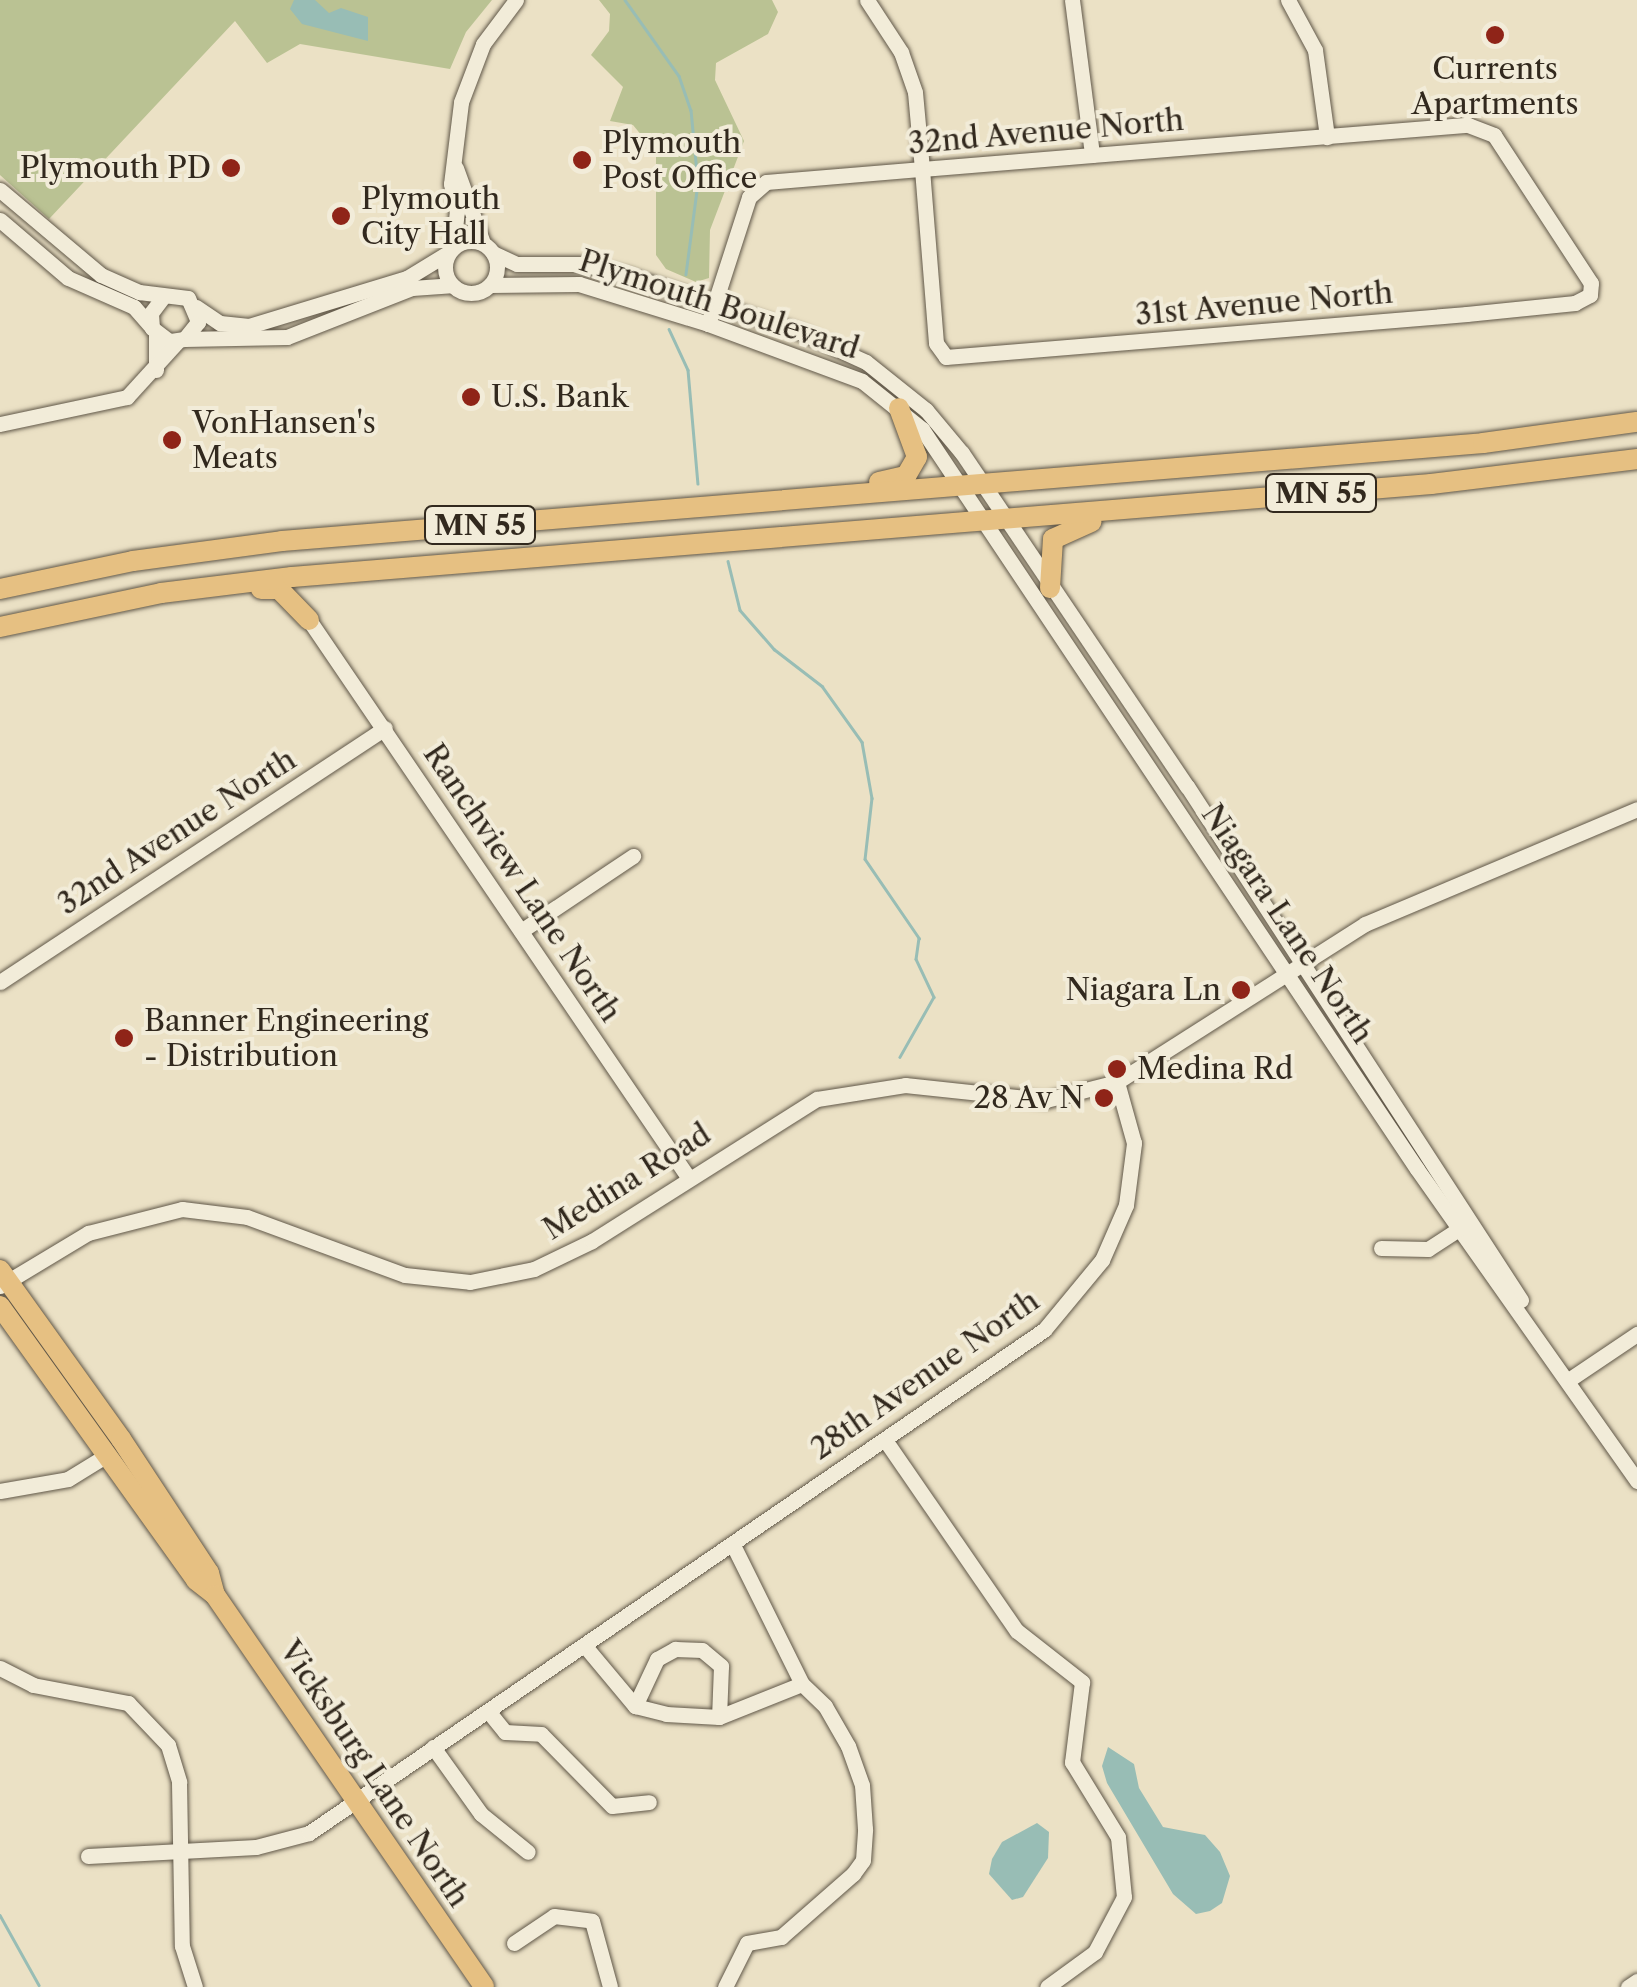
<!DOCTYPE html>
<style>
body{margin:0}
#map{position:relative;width:1637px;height:1987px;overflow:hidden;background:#ebe1c5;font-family:"Libre Caslon Text",serif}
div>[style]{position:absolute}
.green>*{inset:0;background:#bac293}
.water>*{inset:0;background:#98bdb5}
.stream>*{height:2.5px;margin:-1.25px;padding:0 1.25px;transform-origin:1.25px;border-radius:1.25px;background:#98bdb5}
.roads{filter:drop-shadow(0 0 2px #605748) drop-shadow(0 0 2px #605748)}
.minor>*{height:15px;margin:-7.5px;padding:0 7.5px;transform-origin:7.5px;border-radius:7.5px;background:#f2ecd9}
.minor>.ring{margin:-7.5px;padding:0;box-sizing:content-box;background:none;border:15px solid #f2ecd9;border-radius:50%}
.major>*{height:20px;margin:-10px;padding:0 10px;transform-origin:10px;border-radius:10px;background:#e6c082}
.dots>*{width:28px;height:28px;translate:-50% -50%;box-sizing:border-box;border:5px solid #f2ecd9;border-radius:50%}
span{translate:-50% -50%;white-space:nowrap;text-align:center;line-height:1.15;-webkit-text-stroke:8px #f2ecd9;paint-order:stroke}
.shield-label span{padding:2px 8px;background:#f2ecd9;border:2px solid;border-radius:8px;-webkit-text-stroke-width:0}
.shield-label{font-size:28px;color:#32291e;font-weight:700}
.poi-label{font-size:30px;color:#32291e}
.left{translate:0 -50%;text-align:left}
.right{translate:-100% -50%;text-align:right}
.street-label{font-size:30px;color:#32291e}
</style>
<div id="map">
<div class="green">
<i style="clip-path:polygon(0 0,492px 0,466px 32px,450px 69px,300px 44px,267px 63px,235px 21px,49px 219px,0 175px)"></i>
<i style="clip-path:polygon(599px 0,772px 0,778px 12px,768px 34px,716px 63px,715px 80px,744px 141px,710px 230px,709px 278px,696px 282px,666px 269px,656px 255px,656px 153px,633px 125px,610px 121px,623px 87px,591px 55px,609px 31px,610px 14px)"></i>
</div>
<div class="water">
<i style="clip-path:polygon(294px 0,315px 0,329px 13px,341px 8px,368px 17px,368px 41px,302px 24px,290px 9px)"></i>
<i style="clip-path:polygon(1108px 1747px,1134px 1764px,1139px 1788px,1163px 1827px,1205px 1835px,1220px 1852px,1230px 1876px,1222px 1903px,1210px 1911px,1196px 1914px,1173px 1894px,1107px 1783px,1102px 1766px)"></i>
<i style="clip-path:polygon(1037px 1823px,1049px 1832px,1048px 1858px,1023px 1897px,1012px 1900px,989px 1874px,992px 1859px,1002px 1842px)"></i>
</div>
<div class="stream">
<i style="left:625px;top:0;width:93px;rotate:54.6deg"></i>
<i style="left:679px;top:76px;width:36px;rotate:71deg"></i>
<i style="left:691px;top:110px;width:73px;rotate:84.5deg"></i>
<i style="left:698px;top:183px;width:92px;rotate:97.5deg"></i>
<i style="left:669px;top:329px;width:45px;rotate:65.1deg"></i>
<i style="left:688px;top:370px;width:114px;rotate:85deg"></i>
<i style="left:728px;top:561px;width:50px;rotate:76.2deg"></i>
<i style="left:740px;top:610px;width:52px;rotate:48.9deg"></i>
<i style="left:774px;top:649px;width:61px;rotate:37.6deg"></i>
<i style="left:822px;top:686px;width:69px;rotate:54.5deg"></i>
<i style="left:862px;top:742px;width:57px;rotate:79.9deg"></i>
<i style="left:872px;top:798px;width:61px;rotate:96.5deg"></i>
<i style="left:865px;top:859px;width:96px;rotate:55.6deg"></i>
<i style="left:919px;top:938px;width:21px;rotate:98deg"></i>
<i style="left:916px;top:959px;width:42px;rotate:64.7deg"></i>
<i style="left:934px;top:997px;width:69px;rotate:119.5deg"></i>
<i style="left:0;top:1915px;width:80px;rotate:60.9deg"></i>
</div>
<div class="roads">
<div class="minor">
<i style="left:1072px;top:0;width:156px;rotate:82.6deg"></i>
<i style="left:1288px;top:0;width:57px;rotate:61.6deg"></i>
<i style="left:1315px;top:50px;width:88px;rotate:82.1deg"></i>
<i style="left:456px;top:168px;width:80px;rotate:70.2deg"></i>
<i style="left:0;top:190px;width:132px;rotate:40.1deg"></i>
<i style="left:101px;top:275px;width:42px;rotate:24.1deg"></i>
<i style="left:139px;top:292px;width:49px;rotate:7deg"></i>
<i style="left:188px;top:298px;width:26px;rotate:67deg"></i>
<i style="left:198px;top:322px;width:22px;rotate:129deg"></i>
<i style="left:184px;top:339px;width:15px;rotate:172deg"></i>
<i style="left:169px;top:341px;width:21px;rotate:-143deg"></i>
<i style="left:152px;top:328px;width:15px;rotate:-94deg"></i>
<i style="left:151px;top:313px;width:21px;rotate:-53deg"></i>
<i style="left:0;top:220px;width:89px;rotate:40.5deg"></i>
<i style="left:68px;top:278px;width:72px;rotate:23.7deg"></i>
<i style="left:134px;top:307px;width:28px;rotate:49deg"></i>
<i class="ring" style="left:445px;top:241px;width:37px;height:37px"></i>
<i style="left:453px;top:248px;width:36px;rotate:-84deg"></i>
<i style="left:457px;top:212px;width:29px;rotate:-102deg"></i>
<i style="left:451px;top:184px;width:83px;rotate:-83deg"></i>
<i style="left:461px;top:102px;width:62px;rotate:-69.2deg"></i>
<i style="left:483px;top:44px;width:55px;rotate:-53.1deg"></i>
<i style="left:493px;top:253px;width:26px;rotate:25deg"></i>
<i style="left:517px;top:264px;width:64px"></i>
<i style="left:581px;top:264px;width:48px;rotate:13.2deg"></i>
<i style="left:628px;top:275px;width:183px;rotate:18.4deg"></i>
<i style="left:802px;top:333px;width:70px;rotate:24.4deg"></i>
<i style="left:866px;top:362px;width:77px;rotate:38.7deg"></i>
<i style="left:926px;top:410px;width:56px;rotate:50.1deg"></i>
<i style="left:962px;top:453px;width:402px;rotate:56deg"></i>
<i style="left:1187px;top:786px;width:613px;rotate:56.98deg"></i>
<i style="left:490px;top:285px;width:89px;rotate:-0.6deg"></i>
<i style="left:579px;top:284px;width:135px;rotate:17.2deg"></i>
<i style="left:708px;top:324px;width:164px;rotate:20.3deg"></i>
<i style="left:862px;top:381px;width:77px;rotate:38.7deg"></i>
<i style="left:922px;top:429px;width:890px;rotate:56.22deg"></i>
<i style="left:1417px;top:1169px;width:382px;rotate:54.8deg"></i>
<i style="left:196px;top:307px;width:29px;rotate:34deg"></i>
<i style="left:220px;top:323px;width:29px;rotate:6deg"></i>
<i style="left:249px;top:326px;width:165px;rotate:-16.9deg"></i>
<i style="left:407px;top:278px;width:48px;rotate:-31.4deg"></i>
<i style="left:708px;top:324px;width:133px;rotate:-72.1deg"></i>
<i style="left:749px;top:197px;width:23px;rotate:-41deg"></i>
<i style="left:766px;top:182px;width:157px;rotate:-4.8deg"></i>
<i style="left:922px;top:169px;width:171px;rotate:-4.7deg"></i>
<i style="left:1092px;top:155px;width:377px;rotate:-4.6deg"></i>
<i style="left:1468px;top:125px;width:28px;rotate:21deg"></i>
<i style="left:1494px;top:135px;width:177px;rotate:56.8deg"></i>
<i style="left:1591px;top:283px;width:12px;rotate:95deg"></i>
<i style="left:1590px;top:295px;width:17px;rotate:152deg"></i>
<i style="left:1575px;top:303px;width:109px;rotate:174.2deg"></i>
<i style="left:1467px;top:314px;width:523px;rotate:175.28deg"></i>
<i style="left:946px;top:357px;width:17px;rotate:-126deg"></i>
<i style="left:936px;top:343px;width:175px;rotate:-94.6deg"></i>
<i style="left:922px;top:169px;width:77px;rotate:-95.2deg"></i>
<i style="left:915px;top:92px;width:42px;rotate:-109.3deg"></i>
<i style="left:901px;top:52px;width:62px;rotate:-123.2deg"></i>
<i style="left:184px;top:339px;width:103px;rotate:-1.1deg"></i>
<i style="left:287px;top:337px;width:134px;rotate:-21.4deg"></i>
<i style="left:412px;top:288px;width:39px;rotate:-4deg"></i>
<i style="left:156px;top:370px;width:36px;rotate:-90deg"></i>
<i style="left:0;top:424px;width:130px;rotate:-12deg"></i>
<i style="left:127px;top:397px;width:74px;rotate:-47.7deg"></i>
<i style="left:309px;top:620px;width:674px;rotate:55.77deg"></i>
<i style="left:521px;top:931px;width:135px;rotate:-33.8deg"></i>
<i style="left:0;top:982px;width:461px;rotate:-33.4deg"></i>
<i style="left:1381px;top:1248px;width:47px;rotate:1.2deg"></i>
<i style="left:1428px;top:1249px;width:44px;rotate:-33deg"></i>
<i style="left:0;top:1286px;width:103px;rotate:-31.1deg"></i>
<i style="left:88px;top:1233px;width:97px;rotate:-14.3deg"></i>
<i style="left:182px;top:1209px;width:65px;rotate:7deg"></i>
<i style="left:247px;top:1217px;width:168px;rotate:20.2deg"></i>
<i style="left:405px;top:1275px;width:65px;rotate:6.1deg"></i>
<i style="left:470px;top:1282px;width:65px;rotate:-11.5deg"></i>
<i style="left:534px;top:1269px;width:64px;rotate:-25.8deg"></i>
<i style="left:592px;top:1241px;width:266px;rotate:-32.3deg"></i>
<i style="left:817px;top:1099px;width:89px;rotate:-9deg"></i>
<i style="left:905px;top:1085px;width:142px;rotate:6.1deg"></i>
<i style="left:1046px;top:1100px;width:73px;rotate:-14.2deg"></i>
<i style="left:1117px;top:1082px;width:294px;rotate:-32.5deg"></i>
<i style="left:1365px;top:924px;width:295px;rotate:-22.9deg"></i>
<i style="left:1570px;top:1379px;width:81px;rotate:-33.9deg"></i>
<i style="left:885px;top:1440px;width:232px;rotate:55.4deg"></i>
<i style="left:1017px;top:1631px;width:83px;rotate:38.1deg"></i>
<i style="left:1082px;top:1682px;width:81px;rotate:97.1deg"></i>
<i style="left:1072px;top:1762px;width:88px;rotate:58.5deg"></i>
<i style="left:1118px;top:1837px;width:60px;rotate:84.3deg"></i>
<i style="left:1124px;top:1897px;width:62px;rotate:117.8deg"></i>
<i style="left:1095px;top:1952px;width:59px;rotate:143.9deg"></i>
<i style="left:0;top:1491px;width:69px;rotate:-10deg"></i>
<i style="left:68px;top:1479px;width:46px;rotate:-31.6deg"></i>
<i style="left:584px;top:1645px;width:80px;rotate:50.1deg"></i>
<i style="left:635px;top:1706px;width:32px;rotate:14deg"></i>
<i style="left:666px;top:1714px;width:53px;rotate:3.2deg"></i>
<i style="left:719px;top:1717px;width:89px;rotate:-21.7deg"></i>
<i style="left:0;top:1668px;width:37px;rotate:27deg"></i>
<i style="left:33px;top:1685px;width:97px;rotate:10.7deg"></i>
<i style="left:128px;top:1703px;width:58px;rotate:46.4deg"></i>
<i style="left:168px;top:1745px;width:39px;rotate:73deg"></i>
<i style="left:179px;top:1782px;width:164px;rotate:89deg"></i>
<i style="left:182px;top:1946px;width:43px;rotate:72.4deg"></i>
<i style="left:635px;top:1706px;width:52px;rotate:-64.9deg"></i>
<i style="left:657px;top:1659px;width:21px;rotate:-29deg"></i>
<i style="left:675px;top:1649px;width:27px;rotate:2deg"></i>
<i style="left:702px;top:1650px;width:25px;rotate:40deg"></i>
<i style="left:721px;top:1666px;width:51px;rotate:92.2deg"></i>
<i style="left:488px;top:1711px;width:27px;rotate:51deg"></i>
<i style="left:505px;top:1732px;width:36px;rotate:3deg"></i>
<i style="left:541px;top:1734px;width:101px;rotate:45.4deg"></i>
<i style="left:612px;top:1806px;width:37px;rotate:-6deg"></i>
<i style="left:433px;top:1747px;width:82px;rotate:54.4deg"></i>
<i style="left:481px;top:1814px;width:60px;rotate:39deg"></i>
<i style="left:88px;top:1856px;width:168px;rotate:-3.1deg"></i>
<i style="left:256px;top:1847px;width:55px;rotate:-14.8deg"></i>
<i style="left:309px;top:1833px;width:891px;rotate:-34.39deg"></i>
<i style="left:1044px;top:1330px;width:91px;rotate:-50.4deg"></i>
<i style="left:1102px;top:1260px;width:60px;rotate:-66.4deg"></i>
<i style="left:1126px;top:1205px;width:63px;rotate:-82.6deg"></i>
<i style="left:1134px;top:1143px;width:63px;rotate:-105.6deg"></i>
<i style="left:514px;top:1943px;width:48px;rotate:-34deg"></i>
<i style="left:554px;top:1916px;width:38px;rotate:7deg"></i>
<i style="left:592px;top:1921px;width:68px;rotate:74.7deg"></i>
<i style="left:725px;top:1987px;width:49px;rotate:-63.4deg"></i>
<i style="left:747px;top:1943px;width:35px;rotate:-10deg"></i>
<i style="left:781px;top:1937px;width:96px;rotate:-41.2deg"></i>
<i style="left:853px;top:1874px;width:17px;rotate:-54deg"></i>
<i style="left:863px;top:1860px;width:31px;rotate:-86deg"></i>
<i style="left:865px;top:1829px;width:44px;rotate:-93.9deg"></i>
<i style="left:862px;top:1785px;width:41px;rotate:-109.7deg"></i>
<i style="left:848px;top:1746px;width:46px;rotate:-119.9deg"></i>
<i style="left:825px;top:1706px;width:32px;rotate:-136deg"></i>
<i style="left:802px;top:1684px;width:157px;rotate:-116.4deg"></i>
<i style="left:1628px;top:1987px;width:11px;rotate:-34deg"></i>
</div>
<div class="major">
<i style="left:879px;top:482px;width:28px;rotate:-13deg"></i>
<i style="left:906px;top:476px;width:22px;rotate:-60deg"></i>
<i style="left:917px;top:457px;width:52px;rotate:-110.2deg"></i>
<i style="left:1050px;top:588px;width:49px;rotate:-86.5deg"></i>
<i style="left:1053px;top:539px;width:42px;rotate:-24.1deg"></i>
<i style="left:0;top:589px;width:136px;rotate:-11.9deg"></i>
<i style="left:133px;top:561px;width:150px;rotate:-7.6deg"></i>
<i style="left:282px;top:541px;width:1205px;rotate:-4.66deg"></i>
<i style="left:1483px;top:443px;width:155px;rotate:-7.8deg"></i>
<i style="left:261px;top:589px;width:18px"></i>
<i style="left:279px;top:589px;width:43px;rotate:45.9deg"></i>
<i style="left:0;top:627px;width:165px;rotate:-11.9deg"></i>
<i style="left:161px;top:593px;width:132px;rotate:-7deg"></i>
<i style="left:292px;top:577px;width:1143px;rotate:-4.67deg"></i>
<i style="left:1431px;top:484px;width:208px;rotate:-6.9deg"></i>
<i style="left:0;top:1270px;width:208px;rotate:54.4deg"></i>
<i style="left:121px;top:1439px;width:160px;rotate:56.7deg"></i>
<i style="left:209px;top:1573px;width:23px;rotate:75deg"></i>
<i style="left:0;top:1306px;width:337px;rotate:54.4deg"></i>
<i style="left:196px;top:1580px;width:24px;rotate:38deg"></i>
<i style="left:215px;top:1595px;width:475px;rotate:55.5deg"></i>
</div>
</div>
<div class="dots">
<i style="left:1495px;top:35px;background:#8f2418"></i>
<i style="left:582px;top:160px;background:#8f2418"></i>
<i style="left:231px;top:168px;background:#8f2418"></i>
<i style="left:341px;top:216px;background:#8f2418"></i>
<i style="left:471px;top:397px;background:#8f2418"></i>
<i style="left:172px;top:440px;background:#8f2418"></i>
<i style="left:1241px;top:990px;background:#8f2418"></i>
<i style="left:124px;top:1038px;background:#8f2418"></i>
<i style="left:1117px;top:1069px;background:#8f2418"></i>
<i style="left:1104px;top:1098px;background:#8f2418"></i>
</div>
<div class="shield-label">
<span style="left:1321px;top:493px">MN 55</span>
<span style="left:480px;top:525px">MN 55</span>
</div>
<div class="poi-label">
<span style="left:1495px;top:86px">Currents<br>Apartments</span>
<span class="left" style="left:602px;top:160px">Plymouth<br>Post Office</span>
<span class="right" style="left:211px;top:168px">Plymouth PD</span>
<span class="left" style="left:361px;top:216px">Plymouth<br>City Hall</span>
<span class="left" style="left:491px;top:397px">U.S. Bank</span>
<span class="left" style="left:192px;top:440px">VonHansen's<br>Meats</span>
<span class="right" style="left:1221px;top:990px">Niagara Ln</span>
<span class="left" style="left:144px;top:1038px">Banner Engineering<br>- Distribution</span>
<span class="left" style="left:1137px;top:1069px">Medina Rd</span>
<span class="right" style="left:1084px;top:1098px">28 Av N</span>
</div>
<div class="street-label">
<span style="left:1046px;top:132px;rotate:-5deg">32nd Avenue North</span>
<span style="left:1264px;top:304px;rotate:-5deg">31st Avenue North</span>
<span style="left:719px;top:305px;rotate:18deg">Plymouth Boulevard</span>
<span style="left:177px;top:832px;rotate:-33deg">32nd Avenue North</span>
<span style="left:522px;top:883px;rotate:56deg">Ranchview Lane North</span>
<span style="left:1287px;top:924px;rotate:56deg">Niagara Lane North</span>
<span style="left:627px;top:1182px;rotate:-32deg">Medina Road</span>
<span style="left:925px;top:1375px;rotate:-35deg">28th Avenue North</span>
<span style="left:374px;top:1774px;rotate:56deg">Vicksburg Lane North</span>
</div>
</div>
